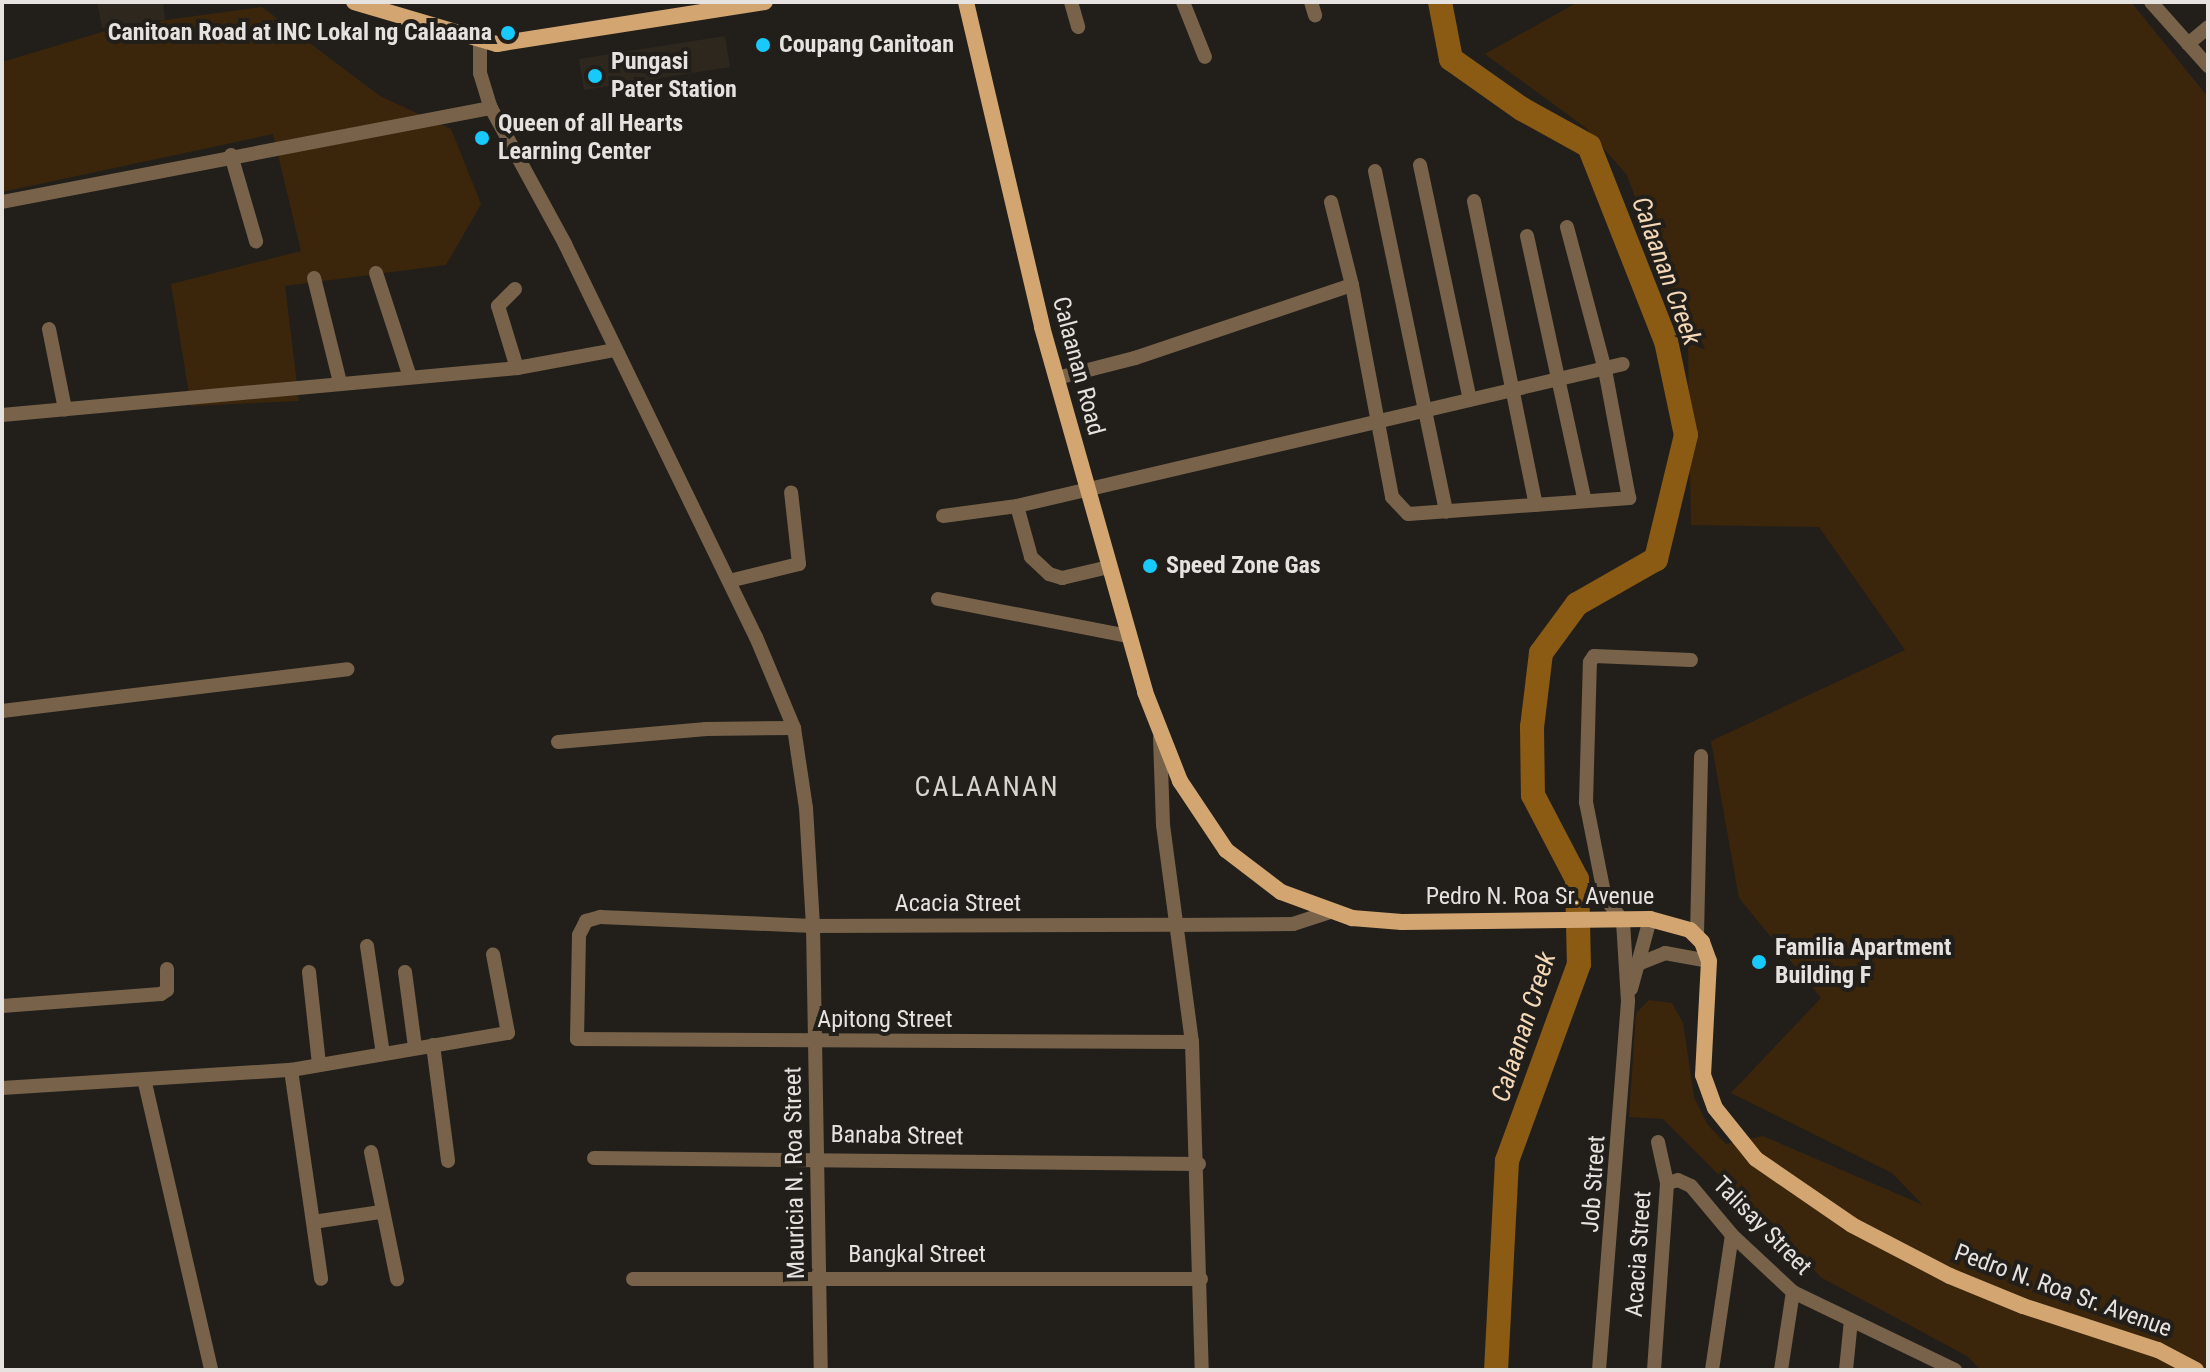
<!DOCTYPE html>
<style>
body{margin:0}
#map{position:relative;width:2210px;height:1372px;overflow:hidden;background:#221f1b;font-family:"Roboto Condensed",sans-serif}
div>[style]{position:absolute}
.built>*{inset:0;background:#2e271e}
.green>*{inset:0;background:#3b260c}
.river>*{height:24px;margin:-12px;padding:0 12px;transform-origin:12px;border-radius:12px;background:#8b5b14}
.minor>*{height:14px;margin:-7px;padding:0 7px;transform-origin:7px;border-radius:7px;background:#78634a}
.major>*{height:16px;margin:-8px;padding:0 8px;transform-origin:8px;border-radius:8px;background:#d3a671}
.dots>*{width:22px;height:22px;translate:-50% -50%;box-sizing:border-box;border:4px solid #221f1b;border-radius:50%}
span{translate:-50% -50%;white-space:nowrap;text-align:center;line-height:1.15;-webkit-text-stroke:8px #221f1b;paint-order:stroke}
.poi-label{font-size:24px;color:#e5e2e0;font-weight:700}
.right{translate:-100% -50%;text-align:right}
.left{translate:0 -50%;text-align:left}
.street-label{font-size:24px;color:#e5e2e0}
.water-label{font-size:26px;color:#f4d8b8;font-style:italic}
.quarter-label{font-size:28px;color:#d7d3cd;letter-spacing:2px}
.frame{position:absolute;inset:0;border:4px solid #e5e2e0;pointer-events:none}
</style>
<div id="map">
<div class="built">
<i style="clip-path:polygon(97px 2px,163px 2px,165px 20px,102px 28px)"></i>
<i style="clip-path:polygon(725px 36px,730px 67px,584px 90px,579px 59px)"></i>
</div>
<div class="green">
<i style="clip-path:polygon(1578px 2px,2131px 2px,2208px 97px,2208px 1370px,1981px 1370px,1967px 1356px,1822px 1278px,1663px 1119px,1629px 1117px,1636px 1013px,1649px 1000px,1672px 1003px,1683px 1023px,1694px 1097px,1707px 1124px,1726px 1144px,1763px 1136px,1923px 1205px,1892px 1173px,1731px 1093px,1821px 998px,1739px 898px,1711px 741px,1905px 650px,1819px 527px,1691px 525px,1688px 346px,1627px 175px,1586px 128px,1485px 54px)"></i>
<i style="clip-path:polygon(262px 7px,380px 96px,451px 129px,481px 204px,446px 265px,285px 286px,299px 401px,191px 406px,171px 284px,301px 251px,273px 134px,2px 192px,2px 62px,122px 26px)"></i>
</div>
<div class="river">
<i style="left:1440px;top:2px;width:58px;rotate:79.1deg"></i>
<i style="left:1451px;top:59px;width:87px;rotate:35.2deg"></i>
<i style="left:1522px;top:109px;width:77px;rotate:28.9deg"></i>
<i style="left:1589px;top:146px;width:210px;rotate:68.5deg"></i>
<i style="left:1666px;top:341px;width:96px;rotate:78deg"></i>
<i style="left:1686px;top:435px;width:128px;rotate:103.6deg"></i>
<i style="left:1656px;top:559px;width:91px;rotate:150.3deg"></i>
<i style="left:1577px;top:604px;width:61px;rotate:126.3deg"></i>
<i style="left:1541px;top:653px;width:75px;rotate:96.9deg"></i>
<i style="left:1532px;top:727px;width:68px;rotate:89.2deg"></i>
<i style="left:1533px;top:795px;width:95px;rotate:62.4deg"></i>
<i style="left:1577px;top:879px;width:85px;rotate:88.7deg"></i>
<i style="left:1579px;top:964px;width:210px;rotate:110.1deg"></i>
<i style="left:1507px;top:1161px;width:209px;rotate:93deg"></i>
</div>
<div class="minor">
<i style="left:1071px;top:2px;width:26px;rotate:74deg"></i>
<i style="left:1183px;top:2px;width:59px;rotate:68.2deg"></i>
<i style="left:1311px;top:2px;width:14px;rotate:73deg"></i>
<i style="left:2151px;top:2px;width:86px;rotate:48.3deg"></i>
<i style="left:480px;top:42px;width:31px;rotate:90deg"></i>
<i style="left:480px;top:73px;width:37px;rotate:73deg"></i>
<i style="left:491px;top:108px;width:155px;rotate:61.4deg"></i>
<i style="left:565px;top:244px;width:437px;rotate:64.1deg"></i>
<i style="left:756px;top:637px;width:99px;rotate:67.3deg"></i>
<i style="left:794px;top:728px;width:81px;rotate:81.5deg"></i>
<i style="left:806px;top:808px;width:118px;rotate:86.6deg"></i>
<i style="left:813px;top:926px;width:444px;rotate:89deg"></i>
<i style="left:2188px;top:44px;width:26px;rotate:-40deg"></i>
<i style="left:231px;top:155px;width:90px;rotate:73.8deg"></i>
<i style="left:1420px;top:165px;width:240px;rotate:78deg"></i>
<i style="left:1375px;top:171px;width:348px;rotate:78.2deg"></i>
<i style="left:1474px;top:201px;width:310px;rotate:78.5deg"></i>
<i style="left:2px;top:202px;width:498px;rotate:-10.9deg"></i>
<i style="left:1331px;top:202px;width:86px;rotate:75.8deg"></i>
<i style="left:1352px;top:285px;width:216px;rotate:79.3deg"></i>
<i style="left:1392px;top:497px;width:23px;rotate:47deg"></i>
<i style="left:1408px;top:514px;width:222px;rotate:-4.1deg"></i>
<i style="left:1629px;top:498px;width:130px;rotate:-100.6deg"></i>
<i style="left:1605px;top:370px;width:148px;rotate:-104.9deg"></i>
<i style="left:1527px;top:236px;width:271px;rotate:77.7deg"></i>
<i style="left:376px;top:273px;width:106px;rotate:71.9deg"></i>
<i style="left:314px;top:278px;width:107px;rotate:76deg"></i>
<i style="left:515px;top:289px;width:24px;rotate:135deg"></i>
<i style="left:498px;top:306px;width:65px;rotate:73deg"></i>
<i style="left:49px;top:329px;width:82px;rotate:78.7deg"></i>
<i style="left:1057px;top:378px;width:81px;rotate:-14.4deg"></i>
<i style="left:1135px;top:358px;width:229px;rotate:-18.6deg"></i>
<i style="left:2px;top:415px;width:517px;rotate:-5.21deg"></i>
<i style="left:517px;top:368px;width:100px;rotate:-10.4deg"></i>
<i style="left:1017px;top:506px;width:53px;rotate:74.6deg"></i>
<i style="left:1031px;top:557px;width:25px;rotate:43deg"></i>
<i style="left:1049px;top:574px;width:14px;rotate:17deg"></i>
<i style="left:1062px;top:578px;width:48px;rotate:-13.2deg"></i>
<i style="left:943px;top:516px;width:75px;rotate:-7.7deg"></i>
<i style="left:1017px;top:506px;width:622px;rotate:-13.19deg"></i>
<i style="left:729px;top:581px;width:72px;rotate:-13.7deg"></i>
<i style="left:799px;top:564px;width:72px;rotate:-96.3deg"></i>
<i style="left:938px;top:599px;width:194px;rotate:11deg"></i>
<i style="left:2px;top:711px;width:348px;rotate:-6.9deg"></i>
<i style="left:1160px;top:738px;width:87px;rotate:88deg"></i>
<i style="left:1163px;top:825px;width:219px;rotate:82.4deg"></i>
<i style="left:1192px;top:1042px;width:328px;rotate:88.3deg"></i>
<i style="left:558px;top:742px;width:149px;rotate:-5deg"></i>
<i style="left:706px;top:729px;width:88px;rotate:-0.7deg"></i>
<i style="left:1697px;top:935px;width:179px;rotate:-88.7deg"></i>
<i style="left:367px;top:946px;width:109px;rotate:81.6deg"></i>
<i style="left:1638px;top:964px;width:29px;rotate:-22deg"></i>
<i style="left:1665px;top:953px;width:45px;rotate:10.3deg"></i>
<i style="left:309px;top:972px;width:93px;rotate:83.8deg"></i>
<i style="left:405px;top:972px;width:76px;rotate:82.4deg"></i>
<i style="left:1631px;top:989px;width:73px;rotate:-74.8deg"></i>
<i style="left:2px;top:1006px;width:159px;rotate:-4.3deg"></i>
<i style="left:161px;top:994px;width:7px;rotate:-34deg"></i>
<i style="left:167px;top:990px;width:21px;rotate:-90deg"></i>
<i style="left:1192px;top:1042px;width:615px;rotate:-179.72deg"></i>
<i style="left:577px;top:1039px;width:104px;rotate:-88.9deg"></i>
<i style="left:579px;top:935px;width:16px;rotate:-63deg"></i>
<i style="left:586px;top:921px;width:15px;rotate:-16deg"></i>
<i style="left:600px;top:917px;width:213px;rotate:2.4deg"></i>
<i style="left:813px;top:926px;width:362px;rotate:-0.2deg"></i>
<i style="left:1175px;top:925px;width:118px;rotate:-0.5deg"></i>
<i style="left:1293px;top:924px;width:38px;rotate:-18deg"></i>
<i style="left:433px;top:1045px;width:117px;rotate:82.6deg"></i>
<i style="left:291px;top:1070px;width:211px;rotate:81.8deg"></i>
<i style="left:145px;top:1083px;width:294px;rotate:77deg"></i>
<i style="left:2px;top:1088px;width:290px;rotate:-3.6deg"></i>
<i style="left:291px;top:1070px;width:220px;rotate:-9.7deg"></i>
<i style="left:508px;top:1033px;width:80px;rotate:-100.8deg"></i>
<i style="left:371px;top:1152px;width:130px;rotate:78.4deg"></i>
<i style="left:594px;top:1158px;width:605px;rotate:0.57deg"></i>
<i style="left:1667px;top:1183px;width:11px;rotate:-15deg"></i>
<i style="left:1678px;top:1180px;width:14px;rotate:25deg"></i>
<i style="left:1691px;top:1186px;width:64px;rotate:50.1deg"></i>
<i style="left:1732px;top:1235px;width:83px;rotate:43.1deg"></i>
<i style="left:1793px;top:1292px;width:180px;rotate:25.7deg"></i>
<i style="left:313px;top:1222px;width:69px;rotate:-8.4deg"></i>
<i style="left:633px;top:1279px;width:568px"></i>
<i style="left:1599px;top:1370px;width:370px;rotate:-85.5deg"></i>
<i style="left:1628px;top:1001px;width:80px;rotate:-93.6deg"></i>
<i style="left:1623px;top:921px;width:29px;rotate:-128deg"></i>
<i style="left:1605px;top:898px;width:98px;rotate:-101.2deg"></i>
<i style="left:1586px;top:802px;width:140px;rotate:-88.4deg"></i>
<i style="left:1590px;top:662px;width:7px;rotate:-56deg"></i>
<i style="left:1594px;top:656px;width:97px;rotate:2.4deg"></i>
<i style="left:1654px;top:1370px;width:187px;rotate:-86deg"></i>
<i style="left:1667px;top:1183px;width:42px;rotate:-102.4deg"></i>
<i style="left:1712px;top:1370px;width:136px;rotate:-81.6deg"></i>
<i style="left:1781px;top:1370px;width:79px;rotate:-81.3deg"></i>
<i style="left:1846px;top:1370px;width:50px;rotate:-84.3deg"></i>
</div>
<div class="major">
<i style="left:354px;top:2px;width:149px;rotate:16.4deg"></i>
<i style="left:497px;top:44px;width:271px;rotate:-8.9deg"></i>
<i style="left:966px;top:2px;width:334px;rotate:76.8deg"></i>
<i style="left:1042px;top:327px;width:379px;rotate:74.2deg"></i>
<i style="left:1145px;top:692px;width:96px;rotate:68.5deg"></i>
<i style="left:1180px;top:781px;width:83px;rotate:56.3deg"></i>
<i style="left:1226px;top:850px;width:69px;rotate:37.4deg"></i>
<i style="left:1281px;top:892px;width:76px;rotate:20.1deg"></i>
<i style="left:1352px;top:918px;width:50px;rotate:4.6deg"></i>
<i style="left:1402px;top:922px;width:248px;rotate:-0.7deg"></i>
<i style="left:1650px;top:919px;width:41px;rotate:15.4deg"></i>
<i style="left:1690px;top:930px;width:17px;rotate:45deg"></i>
<i style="left:1702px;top:942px;width:20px;rotate:70deg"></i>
<i style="left:1709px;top:961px;width:114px;rotate:93deg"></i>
<i style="left:1703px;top:1075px;width:35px;rotate:70deg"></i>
<i style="left:1715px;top:1108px;width:65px;rotate:51.2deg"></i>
<i style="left:1756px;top:1159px;width:116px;rotate:34.5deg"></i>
<i style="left:1852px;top:1225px;width:110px;rotate:27.5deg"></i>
<i style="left:1950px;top:1276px;width:79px;rotate:22.3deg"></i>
<i style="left:2023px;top:1306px;width:142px;rotate:18.1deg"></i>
<i style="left:2158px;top:1350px;width:43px;rotate:27.8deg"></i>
</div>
<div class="dots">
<i style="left:508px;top:33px;background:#18cafc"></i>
<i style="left:763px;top:45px;background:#18cafc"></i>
<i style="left:595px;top:76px;background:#18cafc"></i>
<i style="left:482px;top:138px;background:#18cafc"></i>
<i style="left:1150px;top:566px;background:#18cafc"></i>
<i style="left:1759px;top:962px;background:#18cafc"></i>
</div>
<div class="poi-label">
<span class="right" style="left:492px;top:33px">Canitoan Road at INC Lokal ng Calaaana</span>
<span class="left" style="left:779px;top:45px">Coupang Canitoan</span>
<span class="left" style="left:611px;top:76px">Pungasi<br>Pater Station</span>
<span class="left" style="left:498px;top:138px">Queen of all Hearts<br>Learning Center</span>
<span class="left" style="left:1166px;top:566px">Speed Zone Gas</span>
<span class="left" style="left:1775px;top:962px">Familia Apartment<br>Building F</span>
</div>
<div class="street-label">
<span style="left:1078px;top:366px;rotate:75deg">Calaanan Road</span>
<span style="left:1540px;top:897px">Pedro N. Roa Sr. Avenue</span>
<span style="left:958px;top:904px">Acacia Street</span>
<span style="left:885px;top:1020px">Apitong Street</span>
<span style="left:897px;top:1136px;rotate:1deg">Banaba Street</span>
<span style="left:795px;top:1173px;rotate:-91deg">Mauricia N. Roa Street</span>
<span style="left:1594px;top:1184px;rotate:-86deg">Job Street</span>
<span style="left:1762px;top:1226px;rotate:45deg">Talisay Street</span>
<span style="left:1639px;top:1254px;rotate:-86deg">Acacia Street</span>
<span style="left:917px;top:1255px">Bangkal Street</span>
<span style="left:2063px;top:1291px;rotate:20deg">Pedro N. Roa Sr. Avenue</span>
</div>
<div class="water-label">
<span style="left:1666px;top:271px;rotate:70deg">Calaanan Creek</span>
<span style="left:1524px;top:1027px;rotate:-72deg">Calaanan Creek</span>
</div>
<div class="quarter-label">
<span style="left:987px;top:787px">CALAANAN</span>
</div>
<div class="frame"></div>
</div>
